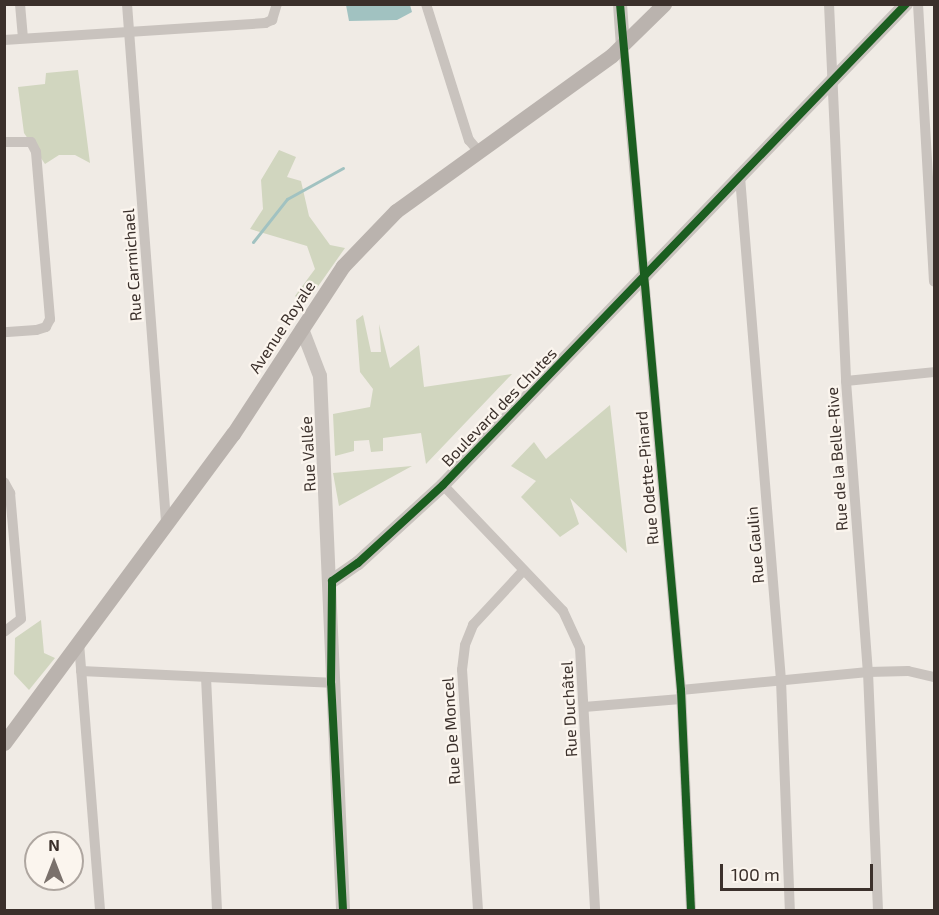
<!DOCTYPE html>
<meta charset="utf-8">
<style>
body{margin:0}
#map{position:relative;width:939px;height:915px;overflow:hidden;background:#f0ebe5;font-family:"Exo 2",sans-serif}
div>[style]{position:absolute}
.green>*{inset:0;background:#d1d6bf}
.water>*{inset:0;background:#a1c2c1}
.stream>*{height:3px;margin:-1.5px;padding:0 1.5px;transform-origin:1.5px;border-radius:1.5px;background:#a1c2c1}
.minor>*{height:10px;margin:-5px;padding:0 5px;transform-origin:5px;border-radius:5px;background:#c9c3be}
.tertiary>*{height:14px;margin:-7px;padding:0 7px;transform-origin:7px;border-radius:7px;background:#c9c3be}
.secondary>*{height:15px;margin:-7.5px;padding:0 7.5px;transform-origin:7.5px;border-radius:7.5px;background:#bab3ae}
.cycleway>*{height:8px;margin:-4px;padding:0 4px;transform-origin:4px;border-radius:4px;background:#1b5e20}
span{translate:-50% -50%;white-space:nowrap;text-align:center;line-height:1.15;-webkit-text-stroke:4.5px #fbf5ee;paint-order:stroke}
.street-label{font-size:16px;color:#3b302b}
.frame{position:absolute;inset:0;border:6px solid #3b302b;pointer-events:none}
.north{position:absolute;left:24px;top:831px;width:60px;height:60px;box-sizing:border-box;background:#fbf5ee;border:2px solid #aea6a0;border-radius:50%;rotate:0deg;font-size:16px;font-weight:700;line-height:24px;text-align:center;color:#3b302b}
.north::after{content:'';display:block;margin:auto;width:21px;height:27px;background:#7a716c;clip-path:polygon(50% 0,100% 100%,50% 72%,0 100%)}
.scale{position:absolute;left:720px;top:864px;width:153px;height:27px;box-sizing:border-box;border:3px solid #3b302b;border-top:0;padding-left:8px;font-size:18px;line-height:21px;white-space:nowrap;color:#3b302b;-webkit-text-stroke:4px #fbf5ee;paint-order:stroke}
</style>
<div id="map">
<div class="green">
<i style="clip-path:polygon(78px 70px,90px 163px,75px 155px,59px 155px,45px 164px,24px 133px,18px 87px,45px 84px,46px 73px)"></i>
<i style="clip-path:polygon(279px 150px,296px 157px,287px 177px,301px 181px,309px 216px,330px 245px,345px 248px,305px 305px,295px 296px,315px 269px,307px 246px,250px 229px,263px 209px,261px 180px)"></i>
<i style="clip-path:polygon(363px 315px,371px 352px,381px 352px,379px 324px,390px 368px,419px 345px,424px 387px,512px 374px,426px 464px,421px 433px,383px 438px,383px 451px,371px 452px,369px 440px,354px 441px,354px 451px,335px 456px,333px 414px,370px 407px,373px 389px,360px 372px,356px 320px)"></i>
<i style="clip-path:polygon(610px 405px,627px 553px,570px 498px,579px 524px,560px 537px,521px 497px,536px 481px,511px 466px,534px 442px,546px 459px)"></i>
<i style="clip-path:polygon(412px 466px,339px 506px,333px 473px)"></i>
<i style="clip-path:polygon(41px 620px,44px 653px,55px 658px,29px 690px,14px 674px,15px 638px)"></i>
</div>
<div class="water">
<i style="clip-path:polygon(346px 5px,410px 5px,412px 12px,397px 20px,349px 21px)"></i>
</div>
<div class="stream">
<i style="left:253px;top:242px;width:55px;rotate:-51.7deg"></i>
<i style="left:287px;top:199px;width:64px;rotate:-29deg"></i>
</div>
<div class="minor">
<i style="left:20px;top:4px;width:34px;rotate:85deg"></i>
<i style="left:127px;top:4px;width:519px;rotate:85.69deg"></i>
<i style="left:426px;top:4px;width:143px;rotate:72.5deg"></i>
<i style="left:469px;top:140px;width:17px;rotate:50deg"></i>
<i style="left:829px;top:4px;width:377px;rotate:87.4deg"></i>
<i style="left:846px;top:381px;width:292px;rotate:85.7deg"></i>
<i style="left:868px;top:672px;width:238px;rotate:87.6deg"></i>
<i style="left:918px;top:4px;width:278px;rotate:86.7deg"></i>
<i style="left:4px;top:40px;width:262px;rotate:-3.7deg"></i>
<i style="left:265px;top:23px;width:8px;rotate:-23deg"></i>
<i style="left:272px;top:20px;width:17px;rotate:-73deg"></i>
<i style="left:623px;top:43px;width:650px;rotate:84.88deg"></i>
<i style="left:681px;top:690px;width:220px;rotate:87.4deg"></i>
<i style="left:4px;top:142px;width:27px"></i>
<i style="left:31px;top:142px;width:11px;rotate:63deg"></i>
<i style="left:36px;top:152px;width:168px;rotate:85.2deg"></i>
<i style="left:50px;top:319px;width:9px;rotate:117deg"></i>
<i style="left:46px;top:327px;width:10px;rotate:163deg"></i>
<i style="left:36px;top:330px;width:32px;rotate:176deg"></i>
<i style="left:740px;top:177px;width:505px;rotate:85.34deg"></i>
<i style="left:781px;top:680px;width:230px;rotate:87.8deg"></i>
<i style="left:846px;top:381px;width:88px;rotate:-5.8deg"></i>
<i style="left:4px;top:482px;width:13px;rotate:61deg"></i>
<i style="left:10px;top:493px;width:126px;rotate:85deg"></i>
<i style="left:21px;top:619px;width:21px;rotate:143deg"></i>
<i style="left:443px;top:485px;width:174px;rotate:46.4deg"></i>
<i style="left:563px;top:611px;width:41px;rotate:65.3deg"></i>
<i style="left:580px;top:648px;width:262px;rotate:86.7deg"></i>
<i style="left:79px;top:643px;width:268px;rotate:85.5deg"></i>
<i style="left:81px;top:671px;width:250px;rotate:2.7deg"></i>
<i style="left:206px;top:677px;width:233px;rotate:87.3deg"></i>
<i style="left:681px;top:690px;width:188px;rotate:-5.5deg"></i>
<i style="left:868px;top:672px;width:40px;rotate:-1.4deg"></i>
<i style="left:908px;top:671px;width:27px;rotate:13deg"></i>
<i style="left:584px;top:707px;width:97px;rotate:-4.7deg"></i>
<i style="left:478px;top:910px;width:241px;rotate:-93.8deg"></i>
<i style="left:462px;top:670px;width:25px;rotate:-83deg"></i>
<i style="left:465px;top:645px;width:22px;rotate:-68deg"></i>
<i style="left:473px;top:625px;width:74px;rotate:-47.2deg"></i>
</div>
<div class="tertiary">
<i style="left:620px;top:4px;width:39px;rotate:86deg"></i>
<i style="left:302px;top:329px;width:50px;rotate:69deg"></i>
<i style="left:320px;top:376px;width:534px;rotate:87.53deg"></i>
<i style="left:332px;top:581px;width:32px;rotate:-35deg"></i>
<i style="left:358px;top:563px;width:115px;rotate:-42.5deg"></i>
<i style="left:443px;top:485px;width:668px;rotate:-46.09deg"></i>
</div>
<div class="secondary">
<i style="left:4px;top:743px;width:385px;rotate:-53.5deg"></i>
<i style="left:233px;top:434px;width:201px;rotate:-56.8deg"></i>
<i style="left:343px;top:266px;width:76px;rotate:-46.1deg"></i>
<i style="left:396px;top:211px;width:266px;rotate:-35.8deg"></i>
<i style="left:612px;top:55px;width:73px;rotate:-44.4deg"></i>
</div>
<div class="cycleway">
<i style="left:620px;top:4px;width:689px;rotate:84.92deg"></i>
<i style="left:681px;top:690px;width:220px;rotate:87.4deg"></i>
<i style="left:343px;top:910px;width:227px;rotate:-93deg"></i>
<i style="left:331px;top:683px;width:102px;rotate:-89.4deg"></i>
<i style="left:332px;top:581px;width:32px;rotate:-35deg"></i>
<i style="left:358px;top:563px;width:115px;rotate:-42.5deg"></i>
<i style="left:443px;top:485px;width:668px;rotate:-46.09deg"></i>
</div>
<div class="street-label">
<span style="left:132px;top:265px;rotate:-94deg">Rue Carmichael</span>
<span style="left:282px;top:327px;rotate:-57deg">Avenue Royale</span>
<span style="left:499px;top:407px;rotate:-46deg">Boulevard des Chutes</span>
<span style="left:308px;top:454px;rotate:-93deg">Rue Vallée</span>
<span style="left:837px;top:459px;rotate:-94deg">Rue de la Belle-Rive</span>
<span style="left:647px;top:478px;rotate:-95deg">Rue Odette-Pinard</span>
<span style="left:755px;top:545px;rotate:-95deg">Rue Gaulin</span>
<span style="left:569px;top:709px;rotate:-93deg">Rue Duchâtel</span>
<span style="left:451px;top:731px;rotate:-94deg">Rue De Moncel</span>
</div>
<div class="frame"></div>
<div class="north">N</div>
<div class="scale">100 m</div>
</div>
